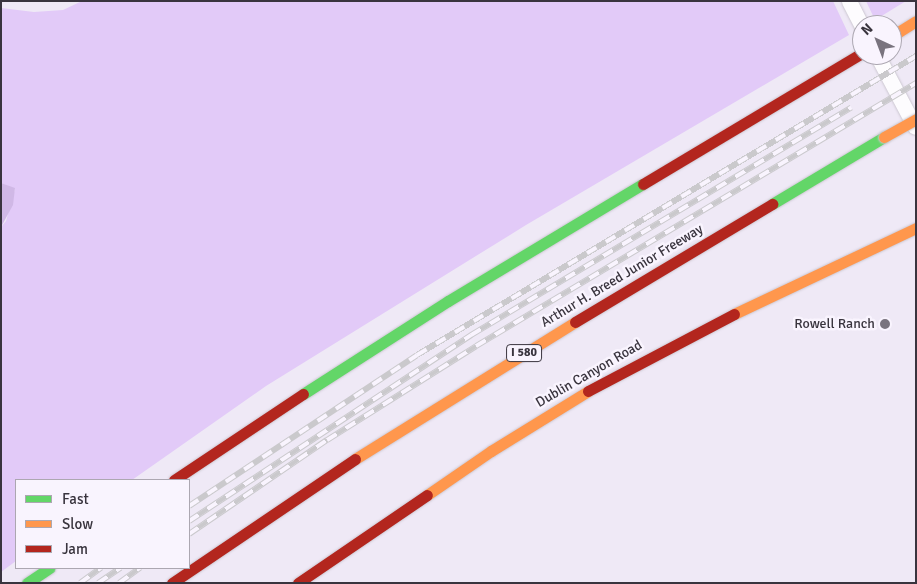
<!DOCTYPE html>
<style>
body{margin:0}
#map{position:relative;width:917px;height:584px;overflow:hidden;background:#efe9f6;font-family:Signika,sans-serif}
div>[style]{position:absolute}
.green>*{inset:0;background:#e2caf8}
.forest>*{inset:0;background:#d0b8e6}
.roads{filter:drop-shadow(0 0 1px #ccc7d1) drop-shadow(0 0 1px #ccc7d1)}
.street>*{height:15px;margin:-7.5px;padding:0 7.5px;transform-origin:7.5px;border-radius:7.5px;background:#fdfcfe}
.fast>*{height:11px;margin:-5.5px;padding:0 5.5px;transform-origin:5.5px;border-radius:5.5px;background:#63d668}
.slow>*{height:11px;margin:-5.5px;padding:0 5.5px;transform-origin:5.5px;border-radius:5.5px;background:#ff974d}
.jam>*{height:11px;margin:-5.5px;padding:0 5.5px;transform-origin:5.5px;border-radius:5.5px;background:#b3261e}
.rail>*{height:5.5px;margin-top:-2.75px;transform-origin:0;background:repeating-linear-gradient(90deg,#f9f4fe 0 11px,#cac9cc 0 22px);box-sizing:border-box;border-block:1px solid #cac9cc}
.bridges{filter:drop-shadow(0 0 1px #cac7ce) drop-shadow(0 0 1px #cac7ce)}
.slow-bridge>*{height:11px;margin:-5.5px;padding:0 5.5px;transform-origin:5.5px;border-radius:5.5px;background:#ff974d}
.dots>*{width:14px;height:14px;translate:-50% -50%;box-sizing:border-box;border:2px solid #f9f4fe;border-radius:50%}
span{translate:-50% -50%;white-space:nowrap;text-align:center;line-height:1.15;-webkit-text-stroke:5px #f9f4fe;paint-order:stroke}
.shield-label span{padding:1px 4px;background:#f9f4fe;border:1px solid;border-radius:4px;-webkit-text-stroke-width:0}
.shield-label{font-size:12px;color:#39343e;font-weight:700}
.street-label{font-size:14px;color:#39343e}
.poi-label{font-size:14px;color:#39343e}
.right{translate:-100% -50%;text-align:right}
.frame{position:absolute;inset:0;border:2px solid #39343e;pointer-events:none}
.legend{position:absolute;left:15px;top:479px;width:175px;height:90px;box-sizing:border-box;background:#f9f4fe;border:1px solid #aca7b1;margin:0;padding:6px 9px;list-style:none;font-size:15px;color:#39343e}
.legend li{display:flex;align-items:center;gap:10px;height:25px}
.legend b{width:25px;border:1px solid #aca7b1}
.north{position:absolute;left:852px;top:15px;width:50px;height:50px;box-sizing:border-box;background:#f9f4fe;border:1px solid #aca7b1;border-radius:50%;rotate:317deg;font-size:14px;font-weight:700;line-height:20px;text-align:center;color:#39343e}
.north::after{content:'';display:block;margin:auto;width:18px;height:22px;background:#79737e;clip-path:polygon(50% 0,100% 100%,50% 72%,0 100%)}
</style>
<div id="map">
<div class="green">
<i style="clip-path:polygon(82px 1px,833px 1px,849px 35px,526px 225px,266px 386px,132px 480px,16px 480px,16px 561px,1px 572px,1px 227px,6px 221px,15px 189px,1px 183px,1px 8px,34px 12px,63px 10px)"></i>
<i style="clip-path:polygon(866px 1px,906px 1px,875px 20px)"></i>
</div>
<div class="forest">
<i style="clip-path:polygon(1px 183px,15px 188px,13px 205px,1px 227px)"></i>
</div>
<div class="roads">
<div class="street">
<i style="left:849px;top:1px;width:28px;rotate:63deg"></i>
<i style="left:877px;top:55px;width:81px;rotate:62.2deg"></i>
</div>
<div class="fast">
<i style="left:772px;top:204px;width:131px;rotate:-30.9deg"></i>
<i style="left:303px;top:394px;width:172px;rotate:-32.7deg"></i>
<i style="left:448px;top:301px;width:227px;rotate:-31deg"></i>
<i style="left:27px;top:583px;width:27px;rotate:-34deg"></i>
</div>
<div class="slow">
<i style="left:892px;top:36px;width:28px;rotate:-32deg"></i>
<i style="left:734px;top:314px;width:201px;rotate:-25.3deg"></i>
<i style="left:355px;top:459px;width:259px;rotate:-31.9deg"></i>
<i style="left:427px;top:495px;width:78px;rotate:-34.5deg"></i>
<i style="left:491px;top:451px;width:114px;rotate:-31.7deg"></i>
</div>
<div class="jam">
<i style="left:643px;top:184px;width:255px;rotate:-30.9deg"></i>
<i style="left:575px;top:322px;width:230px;rotate:-30.9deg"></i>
<i style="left:588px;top:391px;width:165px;rotate:-27.8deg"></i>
<i style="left:174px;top:480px;width:155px;rotate:-33.7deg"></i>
<i style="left:172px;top:583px;width:221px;rotate:-34.1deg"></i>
<i style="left:298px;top:583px;width:156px;rotate:-34.3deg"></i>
</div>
</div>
<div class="rail">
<i style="left:189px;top:506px;width:273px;rotate:-33.5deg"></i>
<i style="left:417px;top:355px;width:582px;rotate:-30.93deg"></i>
<i style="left:189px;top:521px;width:338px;rotate:-33.4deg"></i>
<i style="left:471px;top:335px;width:443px;rotate:-30.9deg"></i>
<i style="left:189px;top:534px;width:167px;rotate:-34.3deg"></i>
<i style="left:327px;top:440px;width:176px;rotate:-32.2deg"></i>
<i style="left:476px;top:346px;width:513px;rotate:-30.87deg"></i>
<i style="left:80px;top:583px;width:26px;rotate:-36deg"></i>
<i style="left:98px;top:583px;width:27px;rotate:-34deg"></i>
<i style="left:119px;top:583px;width:26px;rotate:-36deg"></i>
</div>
<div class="bridges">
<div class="slow-bridge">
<i style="left:884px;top:137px;width:37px;rotate:-29deg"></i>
</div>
</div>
<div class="dots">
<i style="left:885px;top:324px;background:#79737e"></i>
</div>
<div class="shield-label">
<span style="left:524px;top:353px">I 580</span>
</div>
<div class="street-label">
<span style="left:622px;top:276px;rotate:-31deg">Arthur H. Breed Junior Freeway</span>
<span style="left:589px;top:374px;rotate:-30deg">Dublin Canyon Road</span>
</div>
<div class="poi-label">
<span class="right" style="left:875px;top:324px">Rowell Ranch</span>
</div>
<div class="frame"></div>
<ul class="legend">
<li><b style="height:6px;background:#63d668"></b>Fast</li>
<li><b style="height:6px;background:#ff974d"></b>Slow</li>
<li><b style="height:6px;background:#b3261e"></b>Jam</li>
</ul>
<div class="north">N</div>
</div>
